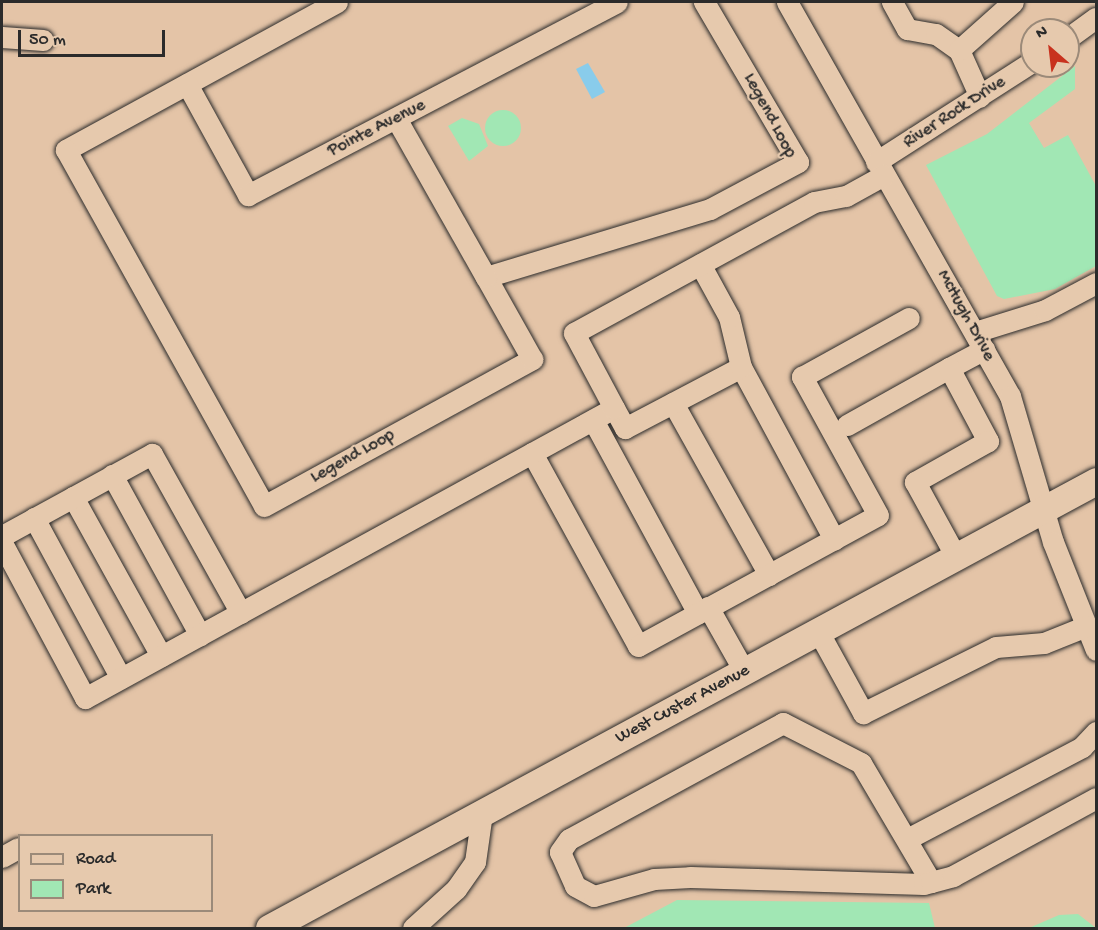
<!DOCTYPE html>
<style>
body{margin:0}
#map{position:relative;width:1098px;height:930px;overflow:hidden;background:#e4c4a7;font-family:"Gochi Hand",sans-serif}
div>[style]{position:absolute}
.green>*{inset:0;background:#a1e7b4}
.round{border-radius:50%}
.water>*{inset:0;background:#89cceb}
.roads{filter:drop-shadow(0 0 2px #2b2b2b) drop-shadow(0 0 2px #2b2b2b)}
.minor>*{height:21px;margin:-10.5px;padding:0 10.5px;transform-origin:10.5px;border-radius:10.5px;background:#e6c9ad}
.major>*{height:27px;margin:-13.5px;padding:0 13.5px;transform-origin:13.5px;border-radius:13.5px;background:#e6c9ad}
span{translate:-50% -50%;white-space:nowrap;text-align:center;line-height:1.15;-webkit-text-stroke:4.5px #e6c9ad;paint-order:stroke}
.street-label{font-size:18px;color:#2b2b2b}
.frame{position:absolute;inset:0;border:3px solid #2b2b2b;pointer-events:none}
.legend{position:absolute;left:18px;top:834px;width:195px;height:78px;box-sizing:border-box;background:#e6c9ad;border:2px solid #9b8a79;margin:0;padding:8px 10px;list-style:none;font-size:18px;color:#2b2b2b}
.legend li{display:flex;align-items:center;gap:12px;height:30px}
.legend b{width:30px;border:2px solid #9b8a79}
.north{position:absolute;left:1020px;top:18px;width:60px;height:60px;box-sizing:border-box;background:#e6c9ad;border:2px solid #9b8a79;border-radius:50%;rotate:332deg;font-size:16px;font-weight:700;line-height:24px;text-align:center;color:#2b2b2b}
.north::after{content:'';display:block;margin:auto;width:21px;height:27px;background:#c8321e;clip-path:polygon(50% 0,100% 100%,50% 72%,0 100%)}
.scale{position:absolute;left:18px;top:30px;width:147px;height:27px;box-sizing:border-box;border:3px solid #2b2b2b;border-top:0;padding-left:8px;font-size:18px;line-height:21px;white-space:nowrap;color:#2b2b2b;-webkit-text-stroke:4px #e6c9ad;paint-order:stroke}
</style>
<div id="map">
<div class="green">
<i style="clip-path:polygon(1075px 66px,1075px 89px,1029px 123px,1044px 148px,1068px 135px,1096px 186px,1096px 266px,1055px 289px,1004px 299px,997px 296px,926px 165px,987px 134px)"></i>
<i class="round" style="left:485px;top:110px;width:36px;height:36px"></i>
<i style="clip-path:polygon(462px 118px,479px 124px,488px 146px,469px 161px,448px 126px)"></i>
<i style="clip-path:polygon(677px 900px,929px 903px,935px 928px,624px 928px)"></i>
<i style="clip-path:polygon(1078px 914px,1096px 928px,1029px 928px,1059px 915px)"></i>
</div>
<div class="water">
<i style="clip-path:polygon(588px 63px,605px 92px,592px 99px,576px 69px)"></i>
</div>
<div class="roads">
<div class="minor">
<i style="left:337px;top:2px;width:309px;rotate:151.4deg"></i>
<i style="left:66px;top:150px;width:407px;rotate:60.9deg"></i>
<i style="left:264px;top:506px;width:306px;rotate:-28.7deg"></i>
<i style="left:532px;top:359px;width:94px;rotate:-119.3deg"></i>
<i style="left:486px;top:277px;width:234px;rotate:-16.9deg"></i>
<i style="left:710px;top:209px;width:100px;rotate:-28.1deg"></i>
<i style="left:798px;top:162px;width:186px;rotate:-120.4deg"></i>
<i style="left:787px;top:2px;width:453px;rotate:60.5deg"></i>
<i style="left:1010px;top:396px;width:152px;rotate:73.6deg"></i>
<i style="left:1053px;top:542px;width:116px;rotate:68.3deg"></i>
<i style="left:892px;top:2px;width:31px;rotate:61deg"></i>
<i style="left:907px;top:29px;width:29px;rotate:10deg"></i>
<i style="left:936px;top:34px;width:28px;rotate:35deg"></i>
<i style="left:959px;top:50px;width:51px;rotate:65.9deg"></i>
<i style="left:2px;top:37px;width:41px;rotate:4.2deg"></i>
<i style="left:1068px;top:38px;width:34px;rotate:-36deg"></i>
<i style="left:959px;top:50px;width:72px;rotate:-41.6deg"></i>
<i style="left:187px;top:84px;width:127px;rotate:61.2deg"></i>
<i style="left:248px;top:195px;width:416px;rotate:-27.6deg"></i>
<i style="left:397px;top:120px;width:180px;rotate:60.5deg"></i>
<i style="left:876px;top:162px;width:185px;rotate:-32.7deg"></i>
<i style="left:975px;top:332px;width:73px;rotate:-17.4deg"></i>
<i style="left:1045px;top:310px;width:58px;rotate:-27.9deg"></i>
<i style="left:741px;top:367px;width:196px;rotate:61.6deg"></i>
<i style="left:949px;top:368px;width:40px;rotate:-28deg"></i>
<i style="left:673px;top:403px;width:197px;rotate:60.8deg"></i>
<i style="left:614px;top:408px;width:23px;rotate:61deg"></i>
<i style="left:625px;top:428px;width:131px;rotate:-27.7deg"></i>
<i style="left:741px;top:367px;width:51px;rotate:-103.5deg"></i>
<i style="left:729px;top:317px;width:60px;rotate:-118.7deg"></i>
<i style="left:593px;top:420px;width:220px;rotate:61.5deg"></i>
<i style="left:847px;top:425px;width:117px;rotate:-29.2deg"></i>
<i style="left:949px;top:368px;width:83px;rotate:61.9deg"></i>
<i style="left:988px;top:441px;width:84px;rotate:150.7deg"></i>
<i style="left:915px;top:482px;width:85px;rotate:61.3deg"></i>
<i style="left:532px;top:453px;width:220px;rotate:61.2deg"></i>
<i style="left:638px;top:646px;width:273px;rotate:-28.6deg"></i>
<i style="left:878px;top:515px;width:158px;rotate:-118.8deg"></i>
<i style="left:802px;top:377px;width:122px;rotate:-28.9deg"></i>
<i style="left:112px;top:475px;width:183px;rotate:61.2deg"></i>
<i style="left:73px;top:497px;width:182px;rotate:61deg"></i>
<i style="left:34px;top:518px;width:182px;rotate:61.5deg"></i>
<i style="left:2px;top:536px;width:171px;rotate:-28.7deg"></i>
<i style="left:152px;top:454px;width:182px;rotate:60.8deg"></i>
<i style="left:2px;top:543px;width:176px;rotate:61.8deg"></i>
<i style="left:85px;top:698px;width:603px;rotate:-28.73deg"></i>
<i style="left:614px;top:408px;width:85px;rotate:-118.1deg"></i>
<i style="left:574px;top:333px;width:273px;rotate:-28.6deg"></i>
<i style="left:814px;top:202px;width:33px;rotate:-11deg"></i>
<i style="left:846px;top:196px;width:43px;rotate:-28.9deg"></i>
<i style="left:708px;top:607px;width:73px;rotate:60.6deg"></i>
<i style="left:818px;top:631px;width:94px;rotate:61.2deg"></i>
<i style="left:863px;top:713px;width:148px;rotate:-26.4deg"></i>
<i style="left:996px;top:647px;width:48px;rotate:-4.8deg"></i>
<i style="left:1044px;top:643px;width:45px;rotate:-22deg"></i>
<i style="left:907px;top:839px;width:198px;rotate:-27.7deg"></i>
<i style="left:1082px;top:747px;width:21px;rotate:-47deg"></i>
<i style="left:2px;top:857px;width:18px;rotate:-29deg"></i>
<i style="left:931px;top:882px;width:138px;rotate:-120.5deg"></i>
<i style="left:861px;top:763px;width:88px;rotate:-152.9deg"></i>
<i style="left:783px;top:723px;width:243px;rotate:151.5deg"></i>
<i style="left:569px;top:839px;width:16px;rotate:125deg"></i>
<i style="left:560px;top:852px;width:37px;rotate:66deg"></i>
<i style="left:575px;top:886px;width:21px;rotate:28deg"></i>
<i style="left:594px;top:896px;width:62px;rotate:-15.8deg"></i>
<i style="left:654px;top:879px;width:36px;rotate:-3deg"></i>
<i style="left:690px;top:877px;width:234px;rotate:1.7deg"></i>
<i style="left:924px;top:884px;width:7px;rotate:-16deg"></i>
<i style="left:931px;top:882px;width:23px;rotate:-15deg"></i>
<i style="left:953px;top:876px;width:163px;rotate:-28.6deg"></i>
<i style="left:413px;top:928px;width:58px;rotate:-42.2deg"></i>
<i style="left:456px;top:889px;width:33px;rotate:-55deg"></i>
<i style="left:475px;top:862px;width:49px;rotate:-81.9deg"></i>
</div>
<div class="major">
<i style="left:269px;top:928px;width:940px;rotate:-28.39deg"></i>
</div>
</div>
<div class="street-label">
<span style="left:955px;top:113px;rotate:-33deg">River Rock Drive</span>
<span style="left:769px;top:116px;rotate:62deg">Legend Loop</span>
<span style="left:377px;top:129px;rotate:-27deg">Pointe Avenue</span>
<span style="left:965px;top:316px;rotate:61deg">McHugh Drive</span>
<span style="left:353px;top:457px;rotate:-29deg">Legend Loop</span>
<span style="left:683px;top:705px;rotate:-28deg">West Custer Avenue</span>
</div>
<div class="frame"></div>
<ul class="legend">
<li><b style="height:8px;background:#e6c9ad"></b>Road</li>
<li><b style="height:16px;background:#a1e7b4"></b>Park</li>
</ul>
<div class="north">N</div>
<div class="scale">50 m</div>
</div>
